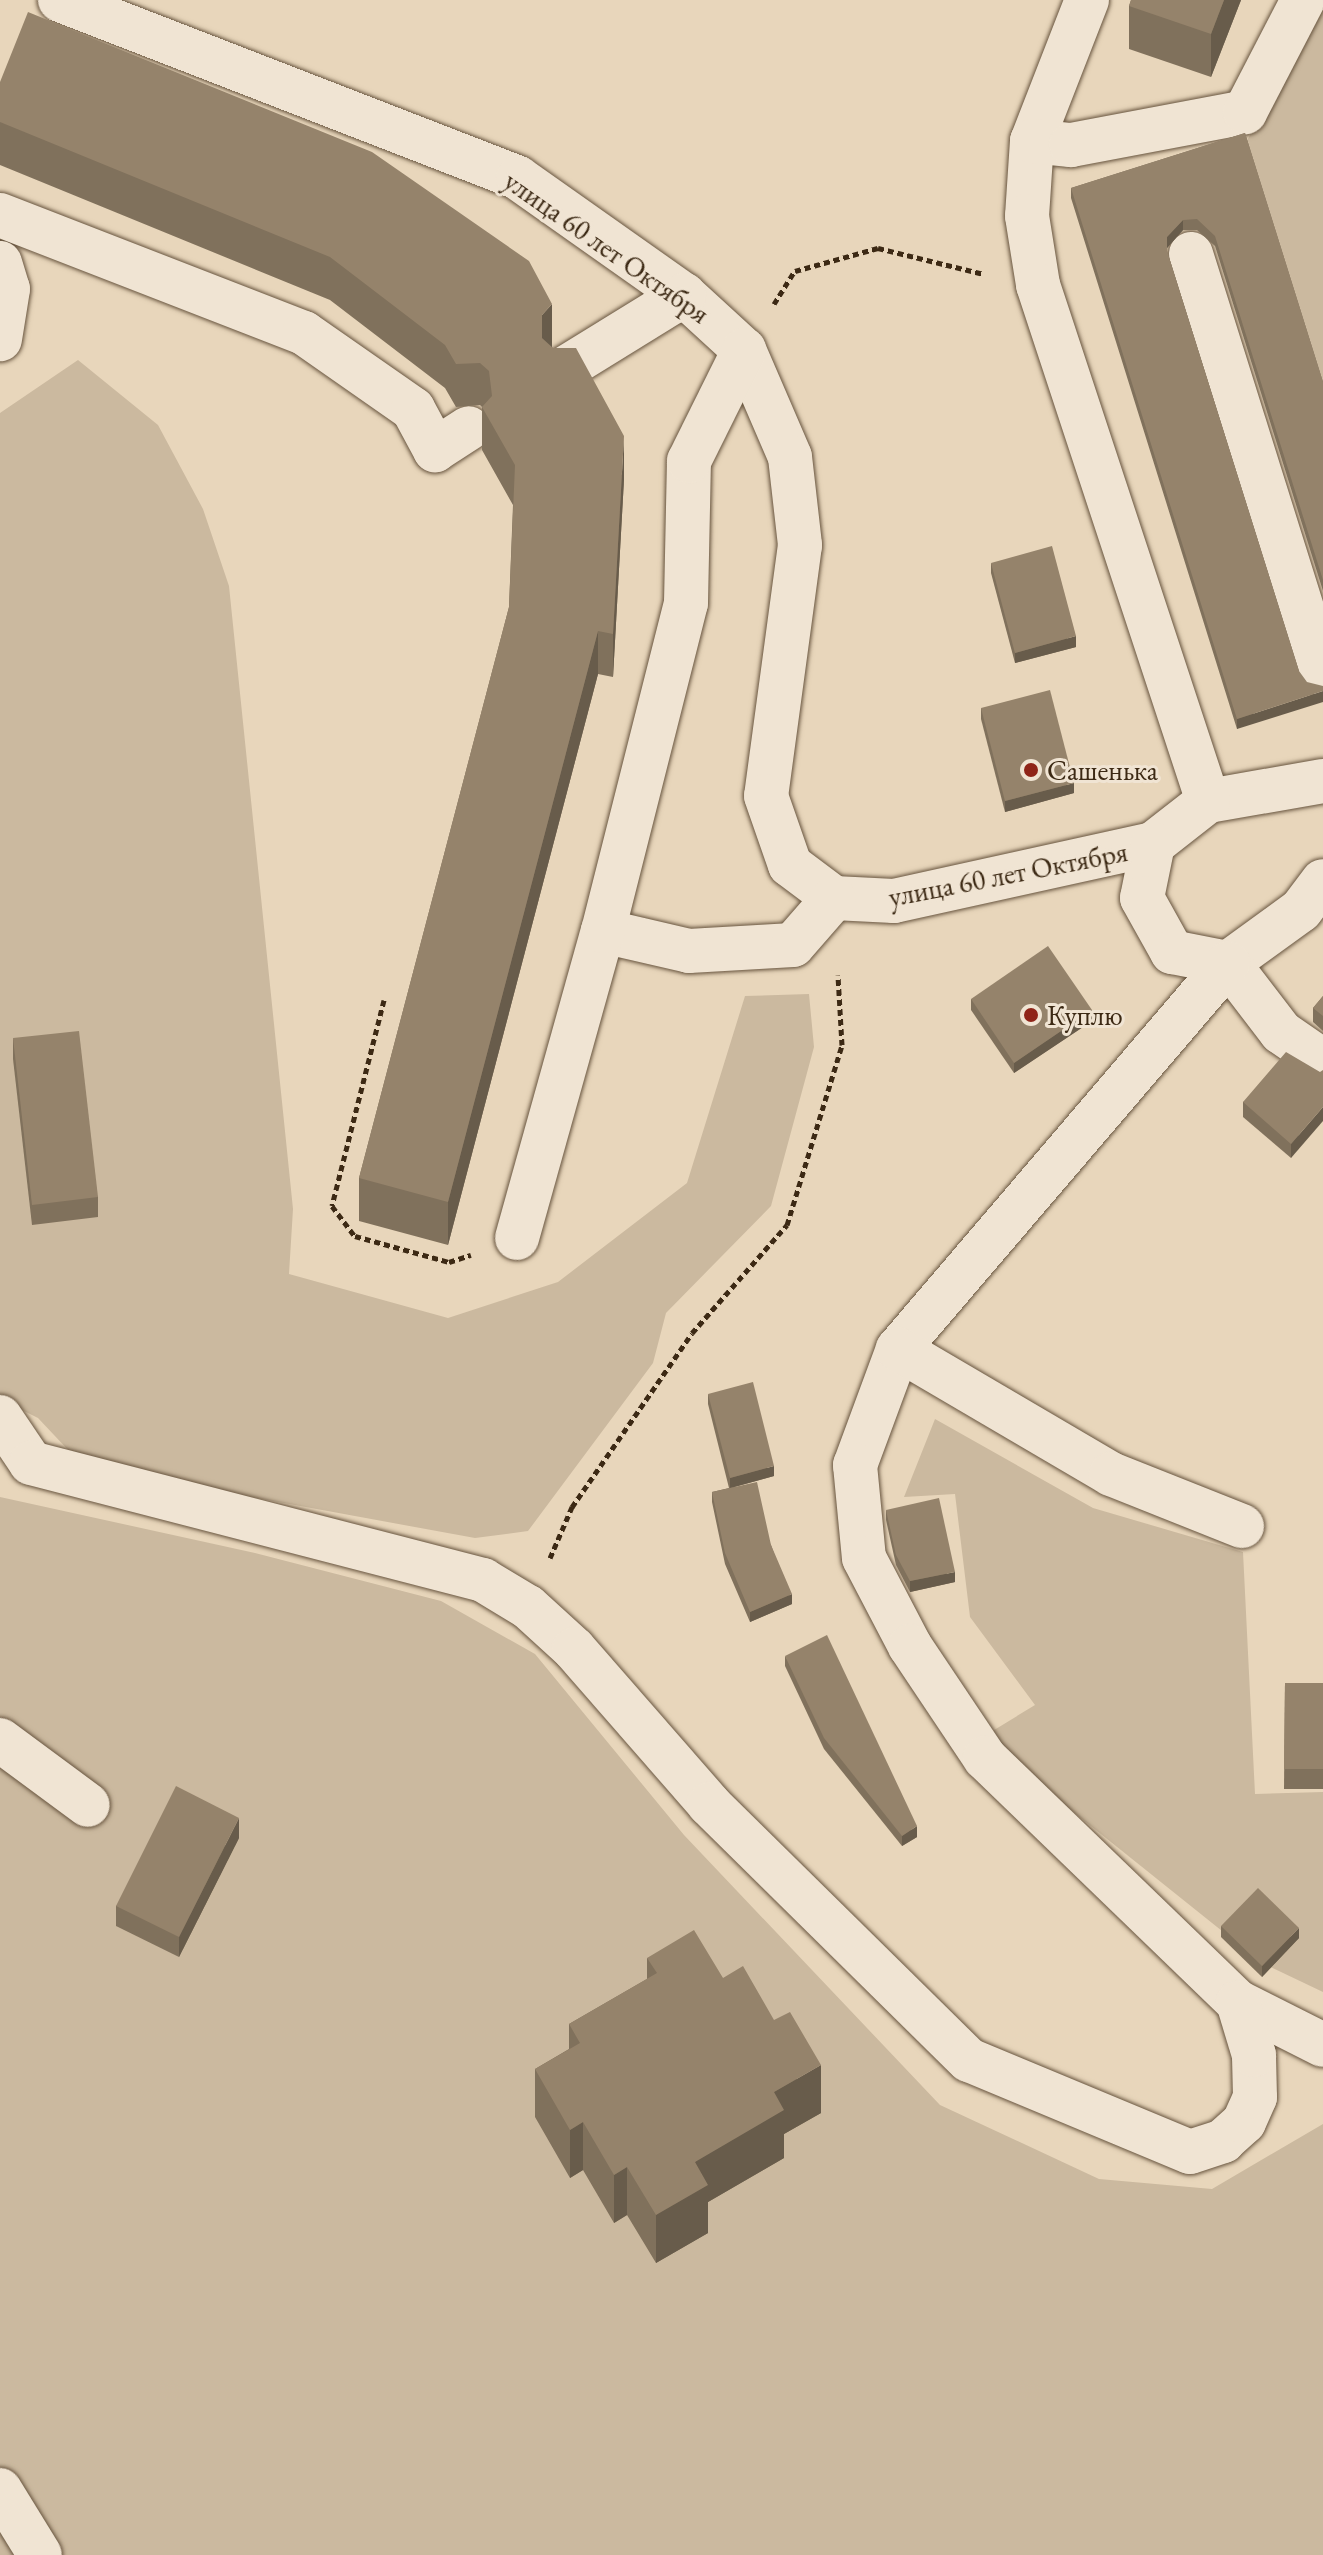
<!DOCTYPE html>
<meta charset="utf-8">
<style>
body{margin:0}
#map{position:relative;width:1323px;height:2555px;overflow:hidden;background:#e8d6bb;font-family:"EB Garamond",serif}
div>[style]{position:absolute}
.green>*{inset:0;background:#cbb99f}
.path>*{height:5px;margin-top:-2.5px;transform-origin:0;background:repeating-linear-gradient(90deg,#3c2914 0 6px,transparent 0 10px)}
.roads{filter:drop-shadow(0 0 2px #67543e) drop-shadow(0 0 2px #67543e)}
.minor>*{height:44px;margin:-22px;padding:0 22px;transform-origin:22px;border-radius:22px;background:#f0e4d3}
.wall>*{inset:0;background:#80715c}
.shaded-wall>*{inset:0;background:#685c4b}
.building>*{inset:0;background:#95836b}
.dots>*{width:22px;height:22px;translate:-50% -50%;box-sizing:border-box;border:4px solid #f0e4d3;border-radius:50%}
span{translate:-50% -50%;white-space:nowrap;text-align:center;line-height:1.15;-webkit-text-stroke:6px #f0e4d3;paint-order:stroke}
.street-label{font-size:28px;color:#3c2914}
.poi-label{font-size:28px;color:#3c2914}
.left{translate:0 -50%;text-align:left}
</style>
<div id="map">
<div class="green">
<i style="clip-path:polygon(1323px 6px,1323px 393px,1245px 144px)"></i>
<i style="clip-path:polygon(78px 360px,158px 425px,203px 509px,229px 586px,293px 1209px,289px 1274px,448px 1318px,558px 1282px,687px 1183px,745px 996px,809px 994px,814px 1047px,771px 1206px,666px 1313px,653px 1363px,528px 1531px,475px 1538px,240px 1495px,70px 1452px,38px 1418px,0 1399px,0 413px)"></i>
<i style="clip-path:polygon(935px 1419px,1093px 1508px,1243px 1552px,1255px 1794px,1323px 1792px,1323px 1992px,1262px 1963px,981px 1738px,1035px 1705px,970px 1617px,955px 1494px,904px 1497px)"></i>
<i style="clip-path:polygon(0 1497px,255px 1553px,441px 1601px,535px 1654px,684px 1835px,940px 2105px,1099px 2179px,1212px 2189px,1323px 2124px,1323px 2555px,0 2555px)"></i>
</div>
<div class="path">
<i style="left:774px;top:304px;width:39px;rotate:-58deg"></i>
<i style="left:795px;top:271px;width:86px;rotate:-15.5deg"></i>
<i style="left:878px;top:248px;width:109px;rotate:13.8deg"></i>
<i style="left:384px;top:1000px;width:212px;rotate:104.2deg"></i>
<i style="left:332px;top:1206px;width:38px;rotate:53deg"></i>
<i style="left:355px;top:1236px;width:98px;rotate:15.5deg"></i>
<i style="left:449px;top:1262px;width:23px;rotate:-18deg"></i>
<i style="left:550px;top:1558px;width:56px;rotate:-66.7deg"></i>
<i style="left:572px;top:1507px;width:211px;rotate:-55.4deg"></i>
<i style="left:692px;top:1333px;width:144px;rotate:-48.7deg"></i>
<i style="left:787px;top:1225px;width:188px;rotate:-73deg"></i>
<i style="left:842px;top:1045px;width:70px;rotate:-93.3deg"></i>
</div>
<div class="roads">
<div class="minor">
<i style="left:60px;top:0;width:491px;rotate:21.2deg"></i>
<i style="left:518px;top:178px;width:203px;rotate:35.2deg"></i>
<i style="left:684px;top:295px;width:81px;rotate:42.5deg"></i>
<i style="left:744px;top:350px;width:116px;rotate:66.7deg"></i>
<i style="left:790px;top:457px;width:89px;rotate:83.5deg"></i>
<i style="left:800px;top:545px;width:253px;rotate:97.7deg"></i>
<i style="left:766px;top:796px;width:73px;rotate:70.8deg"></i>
<i style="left:790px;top:865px;width:55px;rotate:36.9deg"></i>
<i style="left:834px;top:898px;width:60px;rotate:2.9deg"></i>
<i style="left:894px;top:901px;width:265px;rotate:-12.4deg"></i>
<i style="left:1087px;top:0;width:151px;rotate:111.3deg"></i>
<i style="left:1032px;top:141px;width:75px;rotate:93.8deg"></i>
<i style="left:1027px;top:216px;width:70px;rotate:80.9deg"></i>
<i style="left:1038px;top:285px;width:543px;rotate:71.77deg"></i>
<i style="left:1032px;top:141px;width:39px;rotate:6deg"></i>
<i style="left:1071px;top:145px;width:177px;rotate:-10.7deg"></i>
<i style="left:1245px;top:112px;width:126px;rotate:-62.6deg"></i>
<i style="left:0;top:215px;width:326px;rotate:21.2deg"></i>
<i style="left:304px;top:333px;width:133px;rotate:34.9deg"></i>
<i style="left:413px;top:409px;width:47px;rotate:61.8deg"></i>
<i style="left:435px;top:450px;width:40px;rotate:-32.9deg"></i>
<i style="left:1191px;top:254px;width:440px;rotate:72.6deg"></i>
<i style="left:0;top:263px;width:27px;rotate:73deg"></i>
<i style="left:8px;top:289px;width:51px;rotate:99.1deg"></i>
<i style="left:564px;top:369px;width:141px;rotate:-31.7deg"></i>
<i style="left:1323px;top:781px;width:117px;rotate:170.1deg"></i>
<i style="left:1208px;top:801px;width:70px;rotate:142deg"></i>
<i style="left:1153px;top:844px;width:55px;rotate:101.5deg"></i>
<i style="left:1142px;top:898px;width:62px;rotate:60.9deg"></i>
<i style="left:1172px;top:952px;width:57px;rotate:11.1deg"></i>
<i style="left:1228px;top:963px;width:90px;rotate:-36deg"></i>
<i style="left:1301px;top:910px;width:36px;rotate:-53deg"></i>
<i style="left:603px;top:931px;width:88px;rotate:13.1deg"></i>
<i style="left:689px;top:951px;width:104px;rotate:-3.3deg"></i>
<i style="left:793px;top:945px;width:62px;rotate:-48.9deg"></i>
<i style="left:1323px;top:1061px;width:51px;rotate:-145.4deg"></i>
<i style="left:1281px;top:1032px;width:87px;rotate:-127.5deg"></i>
<i style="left:1228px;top:963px;width:508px;rotate:130.53deg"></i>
<i style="left:898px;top:1349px;width:124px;rotate:110.3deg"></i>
<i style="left:855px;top:1465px;width:93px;rotate:84.5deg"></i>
<i style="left:864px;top:1558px;width:99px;rotate:62.4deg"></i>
<i style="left:910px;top:1646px;width:135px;rotate:56.2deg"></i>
<i style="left:985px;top:1758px;width:351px;rotate:44deg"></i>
<i style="left:1238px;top:2002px;width:95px;rotate:26.8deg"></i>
<i style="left:517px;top:1238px;width:319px;rotate:-74.4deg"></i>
<i style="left:603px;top:931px;width:338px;rotate:-75.8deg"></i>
<i style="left:686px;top:603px;width:142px;rotate:-88.8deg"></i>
<i style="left:689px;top:461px;width:124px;rotate:-63.6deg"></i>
<i style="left:898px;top:1349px;width:247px;rotate:30.4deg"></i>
<i style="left:1111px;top:1474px;width:141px;rotate:21.7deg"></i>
<i style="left:0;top:1417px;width:55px;rotate:56deg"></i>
<i style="left:31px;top:1463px;width:467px;rotate:14.5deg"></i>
<i style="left:483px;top:1580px;width:52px;rotate:31deg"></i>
<i style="left:528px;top:1607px;width:62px;rotate:42.4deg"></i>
<i style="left:574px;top:1649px;width:206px;rotate:48.9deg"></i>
<i style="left:709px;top:1804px;width:365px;rotate:44.6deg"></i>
<i style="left:969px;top:2060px;width:239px;rotate:22.6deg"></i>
<i style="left:1190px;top:2152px;width:35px;rotate:-18deg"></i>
<i style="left:1223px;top:2141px;width:28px;rotate:-42deg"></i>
<i style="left:1244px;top:2122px;width:27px;rotate:-66deg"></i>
<i style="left:1255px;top:2097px;width:42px;rotate:-91.4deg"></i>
<i style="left:1254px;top:2055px;width:55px;rotate:-106.8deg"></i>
<i style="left:0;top:1740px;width:109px;rotate:36.5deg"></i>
<i style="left:0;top:2490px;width:76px;rotate:58.4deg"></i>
</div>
</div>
<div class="wall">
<i style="clip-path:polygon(1131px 0,1241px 0,1211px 77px,1129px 49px,1129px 6px)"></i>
<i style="clip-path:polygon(0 82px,552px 347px,624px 479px,613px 677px,598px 674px,448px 1245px,359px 1221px,359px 1178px,509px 607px,513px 505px,482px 450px,482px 407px,480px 405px,456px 407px,445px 388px,330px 300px,0 165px)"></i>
<i style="clip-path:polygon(1245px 133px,1323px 382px,1323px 591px,1215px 246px,1197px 230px,1183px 230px,1167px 248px,1167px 251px,1299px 671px,1237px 729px,1071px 198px,1071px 188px)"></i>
<i style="clip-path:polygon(991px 563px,1076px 647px,1015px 663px,991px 573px)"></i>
<i style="clip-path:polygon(981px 708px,1074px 793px,1005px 812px,981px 719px)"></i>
<i style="clip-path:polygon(1323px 996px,1323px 1031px,1313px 1022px,1313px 1008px)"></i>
<i style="clip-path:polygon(971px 999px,1092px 1021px,1014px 1073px,971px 1010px)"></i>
<i style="clip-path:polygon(13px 1038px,98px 1197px,98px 1217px,32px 1225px,13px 1059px)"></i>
<i style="clip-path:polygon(1320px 1072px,1291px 1158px,1243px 1117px,1243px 1102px)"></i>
<i style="clip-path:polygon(708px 1394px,774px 1476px,735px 1487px,771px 1545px,792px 1604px,750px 1622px,725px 1564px,712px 1502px,712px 1492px,729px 1488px,708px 1404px)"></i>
<i style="clip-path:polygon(886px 1510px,955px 1582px,910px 1592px,896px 1565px,886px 1520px)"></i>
<i style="clip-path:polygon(785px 1656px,917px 1837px,902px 1846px,824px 1749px,785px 1666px)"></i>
<i style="clip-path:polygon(1285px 1683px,1323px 1683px,1323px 1789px,1284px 1789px)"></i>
<i style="clip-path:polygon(239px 1838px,179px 1957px,116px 1926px,116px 1906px)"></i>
<i style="clip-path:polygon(1221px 1926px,1299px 1938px,1262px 1977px,1221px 1937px)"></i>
<i style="clip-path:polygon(647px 1958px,723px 1978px,821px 2113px,784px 2134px,784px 2158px,708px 2202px,708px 2233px,656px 2263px,627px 2215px,614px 2223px,583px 2170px,570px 2178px,535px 2117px,535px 2069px,569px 2049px,569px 2024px,647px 1979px)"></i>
</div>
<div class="shaded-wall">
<i style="clip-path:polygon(1224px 0,1241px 0,1211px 77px,1211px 34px)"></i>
<i style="clip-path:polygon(1183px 220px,1183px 230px,1167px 248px,1167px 237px)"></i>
<i style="clip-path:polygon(552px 304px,552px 347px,542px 358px,542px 315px)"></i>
<i style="clip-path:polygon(624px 436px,624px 479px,613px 677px,613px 634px)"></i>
<i style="clip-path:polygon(598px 631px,598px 674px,448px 1245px,448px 1202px)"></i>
<i style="clip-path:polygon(1076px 636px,1076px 647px,1015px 663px,1015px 653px)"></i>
<i style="clip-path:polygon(1323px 691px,1323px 702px,1237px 729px,1237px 719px)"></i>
<i style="clip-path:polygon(1074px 783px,1074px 793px,1005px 812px,1005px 801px)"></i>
<i style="clip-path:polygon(1092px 1010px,1092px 1021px,1014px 1073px,1014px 1063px)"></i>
<i style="clip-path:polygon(1323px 1107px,1323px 1121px,1291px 1158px,1291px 1144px)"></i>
<i style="clip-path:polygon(774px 1466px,774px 1476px,730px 1488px,730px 1478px)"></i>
<i style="clip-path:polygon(955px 1572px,955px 1582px,910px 1592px,910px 1581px)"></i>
<i style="clip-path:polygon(792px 1594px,792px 1604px,750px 1622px,750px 1612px)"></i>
<i style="clip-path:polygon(239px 1818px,239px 1838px,179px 1957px,179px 1937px)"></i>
<i style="clip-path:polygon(917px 1826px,917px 1837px,902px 1846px,902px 1836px)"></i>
<i style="clip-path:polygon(1299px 1928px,1299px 1938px,1262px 1977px,1262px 1966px)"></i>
<i style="clip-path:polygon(821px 2065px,821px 2113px,784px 2134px,784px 2158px,708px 2202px,708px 2233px,656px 2263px,656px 2215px,695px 2162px,774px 2092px)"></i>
<i style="clip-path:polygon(583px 2122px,583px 2170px,570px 2178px,570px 2130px)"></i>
<i style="clip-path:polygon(627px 2167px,627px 2215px,614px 2223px,614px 2175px)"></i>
</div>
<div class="building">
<i style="clip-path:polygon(1131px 0,1224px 0,1211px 34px,1129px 6px)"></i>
<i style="clip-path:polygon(28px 12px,372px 152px,529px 261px,552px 304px,542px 315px,542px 338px,553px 348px,576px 348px,624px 436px,613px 634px,598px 631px,448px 1202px,359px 1178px,509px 607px,515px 465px,482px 407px,492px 396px,489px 371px,480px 363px,456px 364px,445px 345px,330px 257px,0 122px,0 82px)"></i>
<i style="clip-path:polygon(1245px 133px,1323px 382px,1323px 580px,1215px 236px,1197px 219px,1183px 220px,1167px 237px,1167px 251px,1299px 671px,1307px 682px,1323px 686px,1323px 691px,1237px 719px,1071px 188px)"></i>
<i style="clip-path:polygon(1052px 546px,1076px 636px,1015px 653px,991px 563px)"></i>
<i style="clip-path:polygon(1050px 690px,1074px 783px,1005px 801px,981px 708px)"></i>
<i style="clip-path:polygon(1048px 946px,1092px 1010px,1014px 1063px,971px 999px)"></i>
<i style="clip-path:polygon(1323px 996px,1323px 1016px,1313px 1008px)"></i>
<i style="clip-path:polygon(79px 1031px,98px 1197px,32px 1205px,13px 1038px)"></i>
<i style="clip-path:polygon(1286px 1052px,1320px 1072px,1323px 1070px,1323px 1107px,1291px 1144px,1243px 1102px)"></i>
<i style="clip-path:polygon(753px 1382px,774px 1466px,730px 1478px,708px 1394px)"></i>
<i style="clip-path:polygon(757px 1482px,771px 1545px,792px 1594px,750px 1612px,725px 1553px,712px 1492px)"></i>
<i style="clip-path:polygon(939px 1498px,955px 1572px,910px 1581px,896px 1555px,886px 1510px)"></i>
<i style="clip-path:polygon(827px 1635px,917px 1826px,902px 1836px,824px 1738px,785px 1656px)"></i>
<i style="clip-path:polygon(1285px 1683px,1323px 1683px,1323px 1769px,1284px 1769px)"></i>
<i style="clip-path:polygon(176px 1786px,239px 1818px,179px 1937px,116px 1906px)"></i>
<i style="clip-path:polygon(1258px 1888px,1299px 1928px,1262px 1966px,1221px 1926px)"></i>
<i style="clip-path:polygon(694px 1930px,723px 1978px,743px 1966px,774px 2020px,790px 2012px,821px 2065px,774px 2092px,784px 2110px,695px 2162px,708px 2185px,656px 2215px,627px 2167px,614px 2175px,583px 2122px,570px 2130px,535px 2069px,580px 2043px,569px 2024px,657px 1973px,647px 1958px)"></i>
</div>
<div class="dots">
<i style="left:1031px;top:770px;background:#8f2418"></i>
<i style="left:1031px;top:1015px;background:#8f2418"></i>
</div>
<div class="street-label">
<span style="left:607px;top:247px;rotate:35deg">улица 60 лет Октября</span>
<span style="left:1008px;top:874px;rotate:-11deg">улица 60 лет Октября</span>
</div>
<div class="poi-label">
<span class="left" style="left:1047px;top:770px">Сашенька</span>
<span class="left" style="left:1047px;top:1015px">Куплю</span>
</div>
</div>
